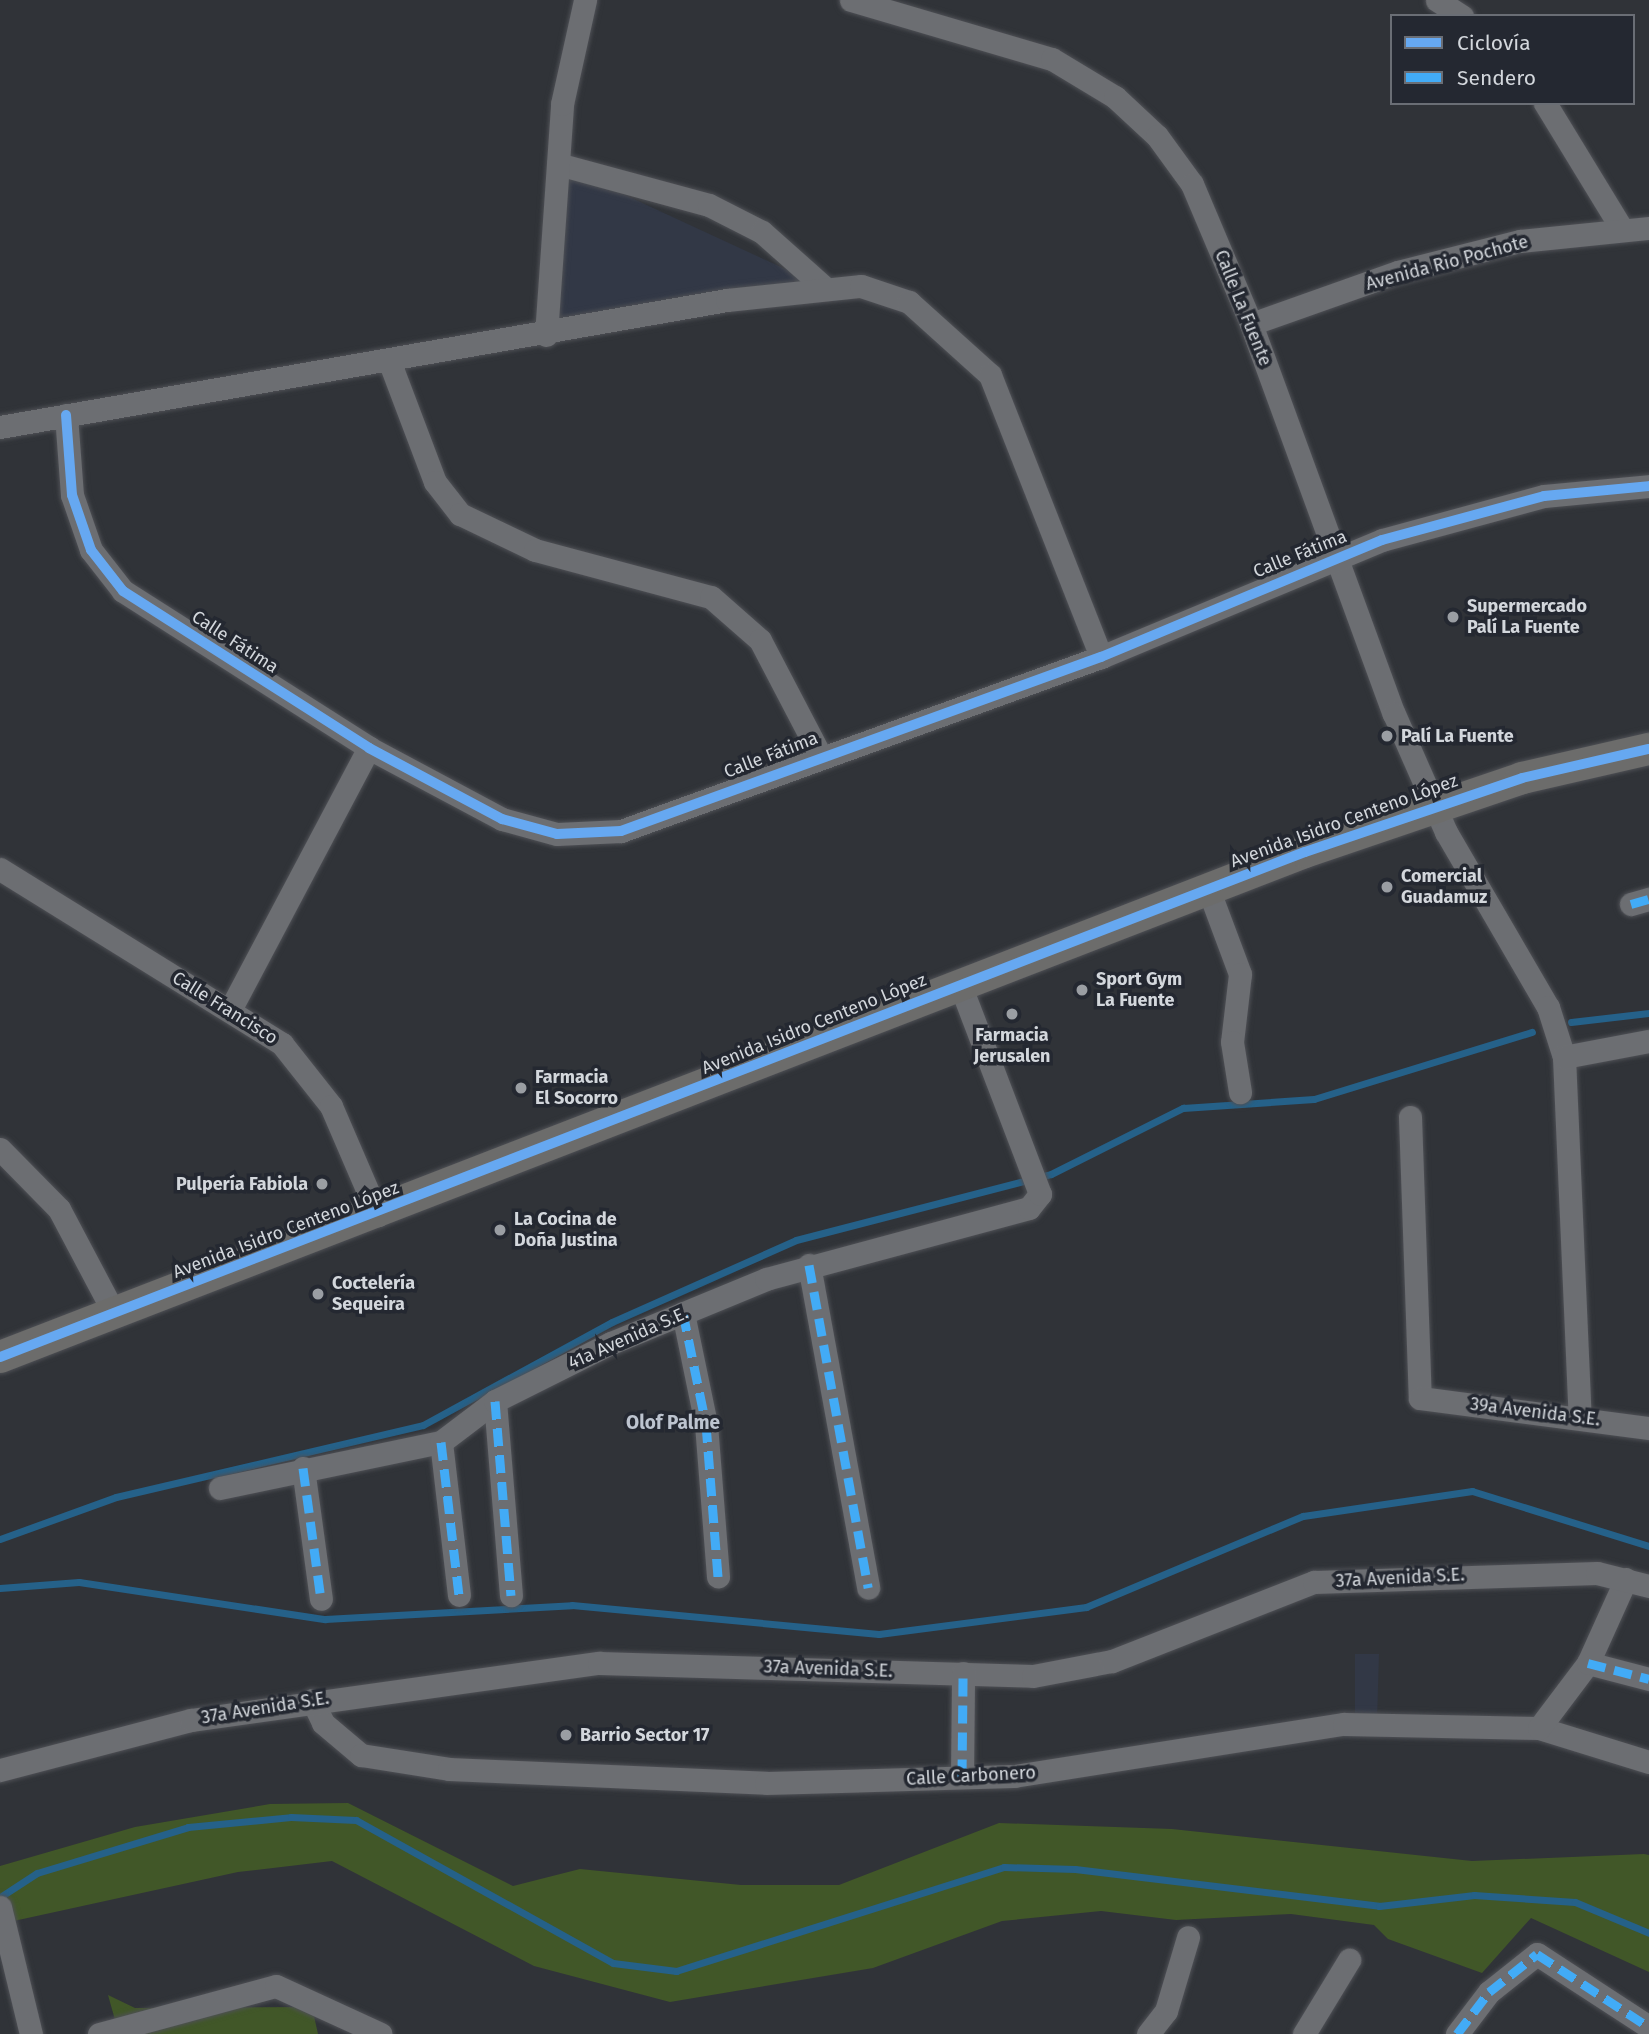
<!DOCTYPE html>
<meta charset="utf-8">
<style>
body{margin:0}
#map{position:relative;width:1649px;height:2034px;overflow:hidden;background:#303338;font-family:"Fira Sans",sans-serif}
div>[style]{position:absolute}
.built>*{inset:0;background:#323846}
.green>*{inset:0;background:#415728}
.stream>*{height:7px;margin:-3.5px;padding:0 3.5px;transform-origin:3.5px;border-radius:3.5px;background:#256189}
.roads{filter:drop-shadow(0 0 2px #4e5055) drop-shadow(0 0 2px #4e5055)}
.street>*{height:23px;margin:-11.5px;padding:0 11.5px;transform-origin:11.5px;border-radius:11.5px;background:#6c6e72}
.secondary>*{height:32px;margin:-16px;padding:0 16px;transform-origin:16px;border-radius:16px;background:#6c6c6b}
.quiet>*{height:9px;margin-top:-4.5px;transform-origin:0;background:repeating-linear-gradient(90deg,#42abf6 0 18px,transparent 0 27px)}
.cycleway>*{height:10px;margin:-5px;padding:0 5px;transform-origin:5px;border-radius:5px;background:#66a8f1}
.dots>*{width:19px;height:19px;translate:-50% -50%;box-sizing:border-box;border:4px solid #242831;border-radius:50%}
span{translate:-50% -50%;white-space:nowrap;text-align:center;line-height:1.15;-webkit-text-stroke:7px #242831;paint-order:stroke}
.street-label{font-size:18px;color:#d3d7dc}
.poi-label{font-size:18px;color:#d3d7dc;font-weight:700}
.left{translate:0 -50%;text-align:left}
.right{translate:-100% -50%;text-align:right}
.neighbourhood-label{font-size:19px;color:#bdc4cf;font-weight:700}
.legend{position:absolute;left:1390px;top:14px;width:245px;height:91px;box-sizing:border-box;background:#242831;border:2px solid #6a6e75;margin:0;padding:9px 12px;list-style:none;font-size:21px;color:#d3d7dc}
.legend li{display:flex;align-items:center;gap:14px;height:35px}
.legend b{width:35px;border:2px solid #6a6e75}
</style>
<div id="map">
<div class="built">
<i style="clip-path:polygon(558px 164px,824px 287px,546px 335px)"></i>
<i style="clip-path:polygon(1355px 1654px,1379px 1654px,1377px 1721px,1355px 1719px)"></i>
</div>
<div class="green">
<i style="clip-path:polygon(348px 1803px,513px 1886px,580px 1869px,741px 1885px,839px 1885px,999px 1823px,1172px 1829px,1472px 1861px,1644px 1854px,1649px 1855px,1649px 1972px,1531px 1918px,1482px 1973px,1388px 1939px,1374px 1925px,1291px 1914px,1176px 1920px,1101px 1911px,1002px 1921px,873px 1968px,670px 2002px,534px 1966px,332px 1861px,238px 1872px,0 1924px,0 1866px,135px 1827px,270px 1804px)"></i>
<i style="clip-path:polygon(108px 1995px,135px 2008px,312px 2007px,318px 2034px,119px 2034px)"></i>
</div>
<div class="stream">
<i style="left:1571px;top:1022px;width:79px;rotate:-6.6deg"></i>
<i style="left:0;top:1539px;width:123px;rotate:-19.9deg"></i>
<i style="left:116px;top:1497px;width:315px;rotate:-13.2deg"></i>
<i style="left:423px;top:1425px;width:215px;rotate:-28.6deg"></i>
<i style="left:612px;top:1322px;width:201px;rotate:-24deg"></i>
<i style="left:796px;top:1240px;width:263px;rotate:-14.5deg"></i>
<i style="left:1051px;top:1174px;width:148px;rotate:-26.6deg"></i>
<i style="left:1183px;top:1108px;width:131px;rotate:-3.9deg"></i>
<i style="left:1314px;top:1099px;width:228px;rotate:-17.1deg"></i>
<i style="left:0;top:1588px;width:79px;rotate:-4.3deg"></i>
<i style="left:79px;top:1582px;width:249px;rotate:8.6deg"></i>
<i style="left:325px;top:1619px;width:247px;rotate:-3.2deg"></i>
<i style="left:572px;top:1605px;width:308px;rotate:5.4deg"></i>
<i style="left:879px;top:1634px;width:209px;rotate:-7.4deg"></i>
<i style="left:1086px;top:1607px;width:235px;rotate:-22.8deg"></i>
<i style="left:1303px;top:1516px;width:171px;rotate:-8.4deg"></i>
<i style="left:1472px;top:1491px;width:185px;rotate:17.3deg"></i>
<i style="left:0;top:1897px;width:44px;rotate:-33deg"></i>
<i style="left:37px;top:1873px;width:158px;rotate:-16.9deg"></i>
<i style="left:188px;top:1827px;width:103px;rotate:-5.5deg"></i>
<i style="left:291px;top:1817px;width:65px;rotate:2.6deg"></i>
<i style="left:356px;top:1820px;width:294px;rotate:29.1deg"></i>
<i style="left:613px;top:1963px;width:64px;rotate:7.2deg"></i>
<i style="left:676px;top:1971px;width:344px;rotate:-17.6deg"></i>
<i style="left:1004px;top:1867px;width:71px;rotate:1.6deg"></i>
<i style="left:1075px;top:1869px;width:306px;rotate:6.9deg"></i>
<i style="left:1379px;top:1906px;width:96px;rotate:-6.6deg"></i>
<i style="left:1474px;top:1895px;width:101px;rotate:4deg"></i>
<i style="left:1575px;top:1902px;width:80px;rotate:22.7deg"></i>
</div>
<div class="roads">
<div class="street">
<i style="left:851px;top:0;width:209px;rotate:16.4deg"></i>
<i style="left:1052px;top:59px;width:74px;rotate:31.1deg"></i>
<i style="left:1115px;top:97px;width:57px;rotate:42.9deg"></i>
<i style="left:1157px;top:136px;width:59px;rotate:53.9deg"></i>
<i style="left:1192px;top:184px;width:152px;rotate:67.1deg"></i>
<i style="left:1251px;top:324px;width:415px;rotate:69.9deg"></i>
<i style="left:1394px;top:714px;width:129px;rotate:66.2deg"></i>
<i style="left:1446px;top:832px;width:203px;rotate:59.8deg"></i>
<i style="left:1548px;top:1007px;width:52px;rotate:72.3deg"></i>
<i style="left:1564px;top:1057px;width:360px;rotate:87.5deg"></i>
<i style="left:1437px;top:0;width:30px;rotate:33deg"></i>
<i style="left:1545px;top:103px;width:148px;rotate:58.6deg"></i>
<i style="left:558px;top:164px;width:156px;rotate:15.2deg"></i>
<i style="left:709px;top:205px;width:59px;rotate:27deg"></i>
<i style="left:762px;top:232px;width:83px;rotate:41.6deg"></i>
<i style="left:1251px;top:324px;width:156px;rotate:-19.5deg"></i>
<i style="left:1398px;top:272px;width:126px;rotate:-14.3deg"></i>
<i style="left:1520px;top:241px;width:130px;rotate:-5.8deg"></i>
<i style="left:546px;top:335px;width:232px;rotate:-86deg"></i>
<i style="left:562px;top:104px;width:107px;rotate:-77.5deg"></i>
<i style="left:390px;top:363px;width:127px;rotate:69.3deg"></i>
<i style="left:435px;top:482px;width:41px;rotate:52deg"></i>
<i style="left:460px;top:514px;width:83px;rotate:25.6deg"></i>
<i style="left:535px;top:550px;width:182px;rotate:15deg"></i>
<i style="left:711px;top:597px;width:65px;rotate:41.3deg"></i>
<i style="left:760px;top:640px;width:130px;rotate:62.4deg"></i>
<i style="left:66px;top:415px;width:80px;rotate:85.7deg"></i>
<i style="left:72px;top:495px;width:58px;rotate:70.9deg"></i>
<i style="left:91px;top:550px;width:52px;rotate:52deg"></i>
<i style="left:123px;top:591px;width:292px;rotate:32.5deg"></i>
<i style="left:369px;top:748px;width:151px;rotate:28.1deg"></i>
<i style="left:502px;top:819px;width:57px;rotate:15.3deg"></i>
<i style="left:557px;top:834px;width:64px;rotate:-2.7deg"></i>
<i style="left:621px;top:831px;width:511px;rotate:-19.93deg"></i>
<i style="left:1101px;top:657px;width:304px;rotate:-22.6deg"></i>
<i style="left:1382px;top:540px;width:168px;rotate:-15.2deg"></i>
<i style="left:1544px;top:496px;width:105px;rotate:-5.4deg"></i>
<i style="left:0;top:427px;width:738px;rotate:-9.91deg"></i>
<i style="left:727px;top:300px;width:135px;rotate:-6deg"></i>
<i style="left:861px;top:286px;width:51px;rotate:18.4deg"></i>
<i style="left:909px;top:302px;width:109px;rotate:42deg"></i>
<i style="left:990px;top:375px;width:303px;rotate:68.5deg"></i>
<i style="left:0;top:869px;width:332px;rotate:31.8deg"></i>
<i style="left:282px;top:1044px;width:79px;rotate:51.7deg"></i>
<i style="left:331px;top:1106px;width:119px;rotate:66.7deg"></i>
<i style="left:1209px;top:891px;width:89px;rotate:69.5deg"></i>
<i style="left:1240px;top:974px;width:68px;rotate:96.7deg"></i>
<i style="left:1232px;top:1042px;width:51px;rotate:80.9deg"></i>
<i style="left:1631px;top:904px;width:19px;rotate:-16deg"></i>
<i style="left:230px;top:1010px;width:297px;rotate:-62.1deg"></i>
<i style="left:1564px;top:1057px;width:86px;rotate:-10.7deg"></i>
<i style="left:1410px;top:1117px;width:281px;rotate:88deg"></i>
<i style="left:1420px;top:1398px;width:231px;rotate:7.5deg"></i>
<i style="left:0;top:1149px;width:84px;rotate:45.5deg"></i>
<i style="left:59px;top:1209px;width:118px;rotate:62.1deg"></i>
<i style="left:809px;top:1265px;width:328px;rotate:79.6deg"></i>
<i style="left:683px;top:1313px;width:113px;rotate:78.3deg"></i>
<i style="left:706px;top:1424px;width:153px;rotate:85.5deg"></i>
<i style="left:495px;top:1401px;width:195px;rotate:85.3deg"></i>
<i style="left:441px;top:1442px;width:154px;rotate:83.3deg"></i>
<i style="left:303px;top:1468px;width:132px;rotate:82.2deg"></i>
<i style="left:220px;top:1488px;width:226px;rotate:-11.8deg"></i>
<i style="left:441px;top:1442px;width:68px;rotate:-37.2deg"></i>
<i style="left:495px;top:1401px;width:130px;rotate:-26.6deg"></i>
<i style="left:611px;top:1343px;width:168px;rotate:-22.4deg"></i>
<i style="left:766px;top:1279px;width:272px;rotate:-15.1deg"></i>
<i style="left:1029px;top:1208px;width:18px;rotate:-52deg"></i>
<i style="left:1040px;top:1194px;width:224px;rotate:-110.9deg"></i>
<i style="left:1588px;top:1663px;width:63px;rotate:14.7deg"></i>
<i style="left:312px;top:1700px;width:25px;rotate:64deg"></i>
<i style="left:323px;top:1723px;width:50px;rotate:40.1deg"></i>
<i style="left:361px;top:1755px;width:89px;rotate:9deg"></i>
<i style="left:449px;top:1769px;width:317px;rotate:2.5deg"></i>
<i style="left:766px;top:1783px;width:248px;rotate:-1.6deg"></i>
<i style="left:1014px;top:1776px;width:334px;rotate:-9deg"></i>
<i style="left:1344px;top:1724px;width:195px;rotate:1.2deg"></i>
<i style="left:1539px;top:1728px;width:115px;rotate:17.2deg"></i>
<i style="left:1539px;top:1728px;width:81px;rotate:-53deg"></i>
<i style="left:1588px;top:1663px;width:92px;rotate:-65.7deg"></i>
<i style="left:0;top:1770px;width:197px;rotate:-14.7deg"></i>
<i style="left:191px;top:1720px;width:412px;rotate:-8deg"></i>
<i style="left:599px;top:1663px;width:434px;rotate:1.7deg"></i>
<i style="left:1033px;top:1676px;width:80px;rotate:-10.8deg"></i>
<i style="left:1112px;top:1661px;width:217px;rotate:-21.4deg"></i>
<i style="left:1314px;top:1582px;width:283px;rotate:-1.8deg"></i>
<i style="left:1597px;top:1573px;width:54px;rotate:14deg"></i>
<i style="left:962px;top:1777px;width:104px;rotate:-89.4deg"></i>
<i style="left:0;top:1907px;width:131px;rotate:76.3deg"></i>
<i style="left:99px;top:2034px;width:183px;rotate:-15.2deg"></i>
<i style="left:276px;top:1986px;width:115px;rotate:24.6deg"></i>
<i style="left:1148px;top:2034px;width:29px;rotate:-52deg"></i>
<i style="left:1166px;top:2011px;width:77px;rotate:-73.4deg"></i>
<i style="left:1304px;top:2034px;width:87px;rotate:-58.7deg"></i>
<i style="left:1457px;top:2034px;width:53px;rotate:-52.7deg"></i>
<i style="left:1489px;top:1992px;width:61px;rotate:-38.4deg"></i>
<i style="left:1537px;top:1954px;width:134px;rotate:33.1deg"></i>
</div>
<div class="secondary">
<i style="left:0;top:1357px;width:1399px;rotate:-21.16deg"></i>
<i style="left:1305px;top:852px;width:229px;rotate:-18.8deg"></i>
<i style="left:1522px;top:778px;width:130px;rotate:-12.9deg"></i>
</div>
</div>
<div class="quiet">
<i style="left:1631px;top:904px;width:19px;rotate:-16deg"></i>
<i style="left:809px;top:1265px;width:328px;rotate:79.6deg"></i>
<i style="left:683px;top:1313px;width:113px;rotate:78.3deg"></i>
<i style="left:706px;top:1424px;width:153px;rotate:85.5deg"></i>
<i style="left:495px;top:1401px;width:195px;rotate:85.3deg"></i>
<i style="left:441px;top:1442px;width:154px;rotate:83.3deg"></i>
<i style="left:303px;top:1468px;width:132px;rotate:82.2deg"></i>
<i style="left:1588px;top:1663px;width:63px;rotate:14.7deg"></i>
<i style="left:962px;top:1777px;width:104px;rotate:-89.4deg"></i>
<i style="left:1457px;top:2034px;width:53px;rotate:-52.7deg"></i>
<i style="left:1489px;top:1992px;width:61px;rotate:-38.4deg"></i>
<i style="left:1537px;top:1954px;width:134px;rotate:33.1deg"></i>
</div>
<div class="cycleway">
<i style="left:66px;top:415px;width:80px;rotate:85.7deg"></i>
<i style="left:72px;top:495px;width:58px;rotate:70.9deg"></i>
<i style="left:91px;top:550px;width:52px;rotate:52deg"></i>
<i style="left:123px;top:591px;width:292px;rotate:32.5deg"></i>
<i style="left:369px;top:748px;width:151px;rotate:28.1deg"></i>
<i style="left:502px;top:819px;width:57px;rotate:15.3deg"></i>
<i style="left:557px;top:834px;width:64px;rotate:-2.7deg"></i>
<i style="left:621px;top:831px;width:511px;rotate:-19.93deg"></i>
<i style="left:1101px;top:657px;width:304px;rotate:-22.6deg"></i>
<i style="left:1382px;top:540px;width:168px;rotate:-15.2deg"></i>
<i style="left:1544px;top:496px;width:105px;rotate:-5.4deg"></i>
<i style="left:0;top:1357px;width:1399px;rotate:-21.16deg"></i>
<i style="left:1305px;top:852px;width:229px;rotate:-18.8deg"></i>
<i style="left:1522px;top:778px;width:130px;rotate:-12.9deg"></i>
</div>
<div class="dots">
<i style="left:1453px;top:617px;background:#9a9ea3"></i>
<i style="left:1387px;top:736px;background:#9a9ea3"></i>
<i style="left:1387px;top:887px;background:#9a9ea3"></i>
<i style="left:1082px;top:990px;background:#9a9ea3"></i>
<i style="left:1012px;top:1014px;background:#9a9ea3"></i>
<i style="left:521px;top:1088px;background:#9a9ea3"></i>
<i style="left:322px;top:1184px;background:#9a9ea3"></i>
<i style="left:500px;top:1230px;background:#9a9ea3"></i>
<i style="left:318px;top:1294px;background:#9a9ea3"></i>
<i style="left:566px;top:1735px;background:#9a9ea3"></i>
</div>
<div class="street-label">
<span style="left:1447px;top:263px;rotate:-15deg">Avenida Rio Pochote</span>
<span style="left:1243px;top:308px;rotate:68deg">Calle La Fuente</span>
<span style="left:1300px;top:554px;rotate:-22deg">Calle Fátima</span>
<span style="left:235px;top:642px;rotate:33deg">Calle Fátima</span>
<span style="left:771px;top:755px;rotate:-21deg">Calle Fátima</span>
<span style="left:1344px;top:821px;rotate:-20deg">Avenida Isidro Centeno López</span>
<span style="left:225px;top:1008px;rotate:32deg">Calle Francisco</span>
<span style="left:814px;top:1024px;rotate:-22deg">Avenida Isidro Centeno López</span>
<span style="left:286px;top:1230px;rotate:-21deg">Avenida Isidro Centeno López</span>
<span style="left:628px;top:1338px;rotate:-24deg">41a Avenida S.E.</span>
<span style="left:1535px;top:1412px;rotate:7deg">39a Avenida S.E.</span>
<span style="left:1400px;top:1578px;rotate:-3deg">37a Avenida S.E.</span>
<span style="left:828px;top:1669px;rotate:2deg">37a Avenida S.E.</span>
<span style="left:265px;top:1708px;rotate:-9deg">37a Avenida S.E.</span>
<span style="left:971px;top:1776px;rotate:-3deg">Calle Carbonero</span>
</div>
<div class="poi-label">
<span class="left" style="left:1467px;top:617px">Supermercado<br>Palí La Fuente</span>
<span class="left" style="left:1401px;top:736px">Palí La Fuente</span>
<span class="left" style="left:1401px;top:887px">Comercial<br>Guadamuz</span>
<span class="left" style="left:1096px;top:990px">Sport Gym<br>La Fuente</span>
<span style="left:1012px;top:1046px">Farmacia<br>Jerusalen</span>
<span class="left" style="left:535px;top:1088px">Farmacia<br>El Socorro</span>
<span class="right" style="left:308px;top:1184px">Pulpería Fabiola</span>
<span class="left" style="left:514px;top:1230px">La Cocina de<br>Doña Justina</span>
<span class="left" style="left:332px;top:1294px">Coctelería<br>Sequeira</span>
<span class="left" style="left:580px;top:1735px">Barrio Sector 17</span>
</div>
<div class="neighbourhood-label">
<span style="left:673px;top:1423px">Olof Palme</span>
</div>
<ul class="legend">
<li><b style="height:9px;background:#66a8f1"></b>Ciclovía</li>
<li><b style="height:9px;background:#42abf6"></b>Sendero</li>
</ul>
</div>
